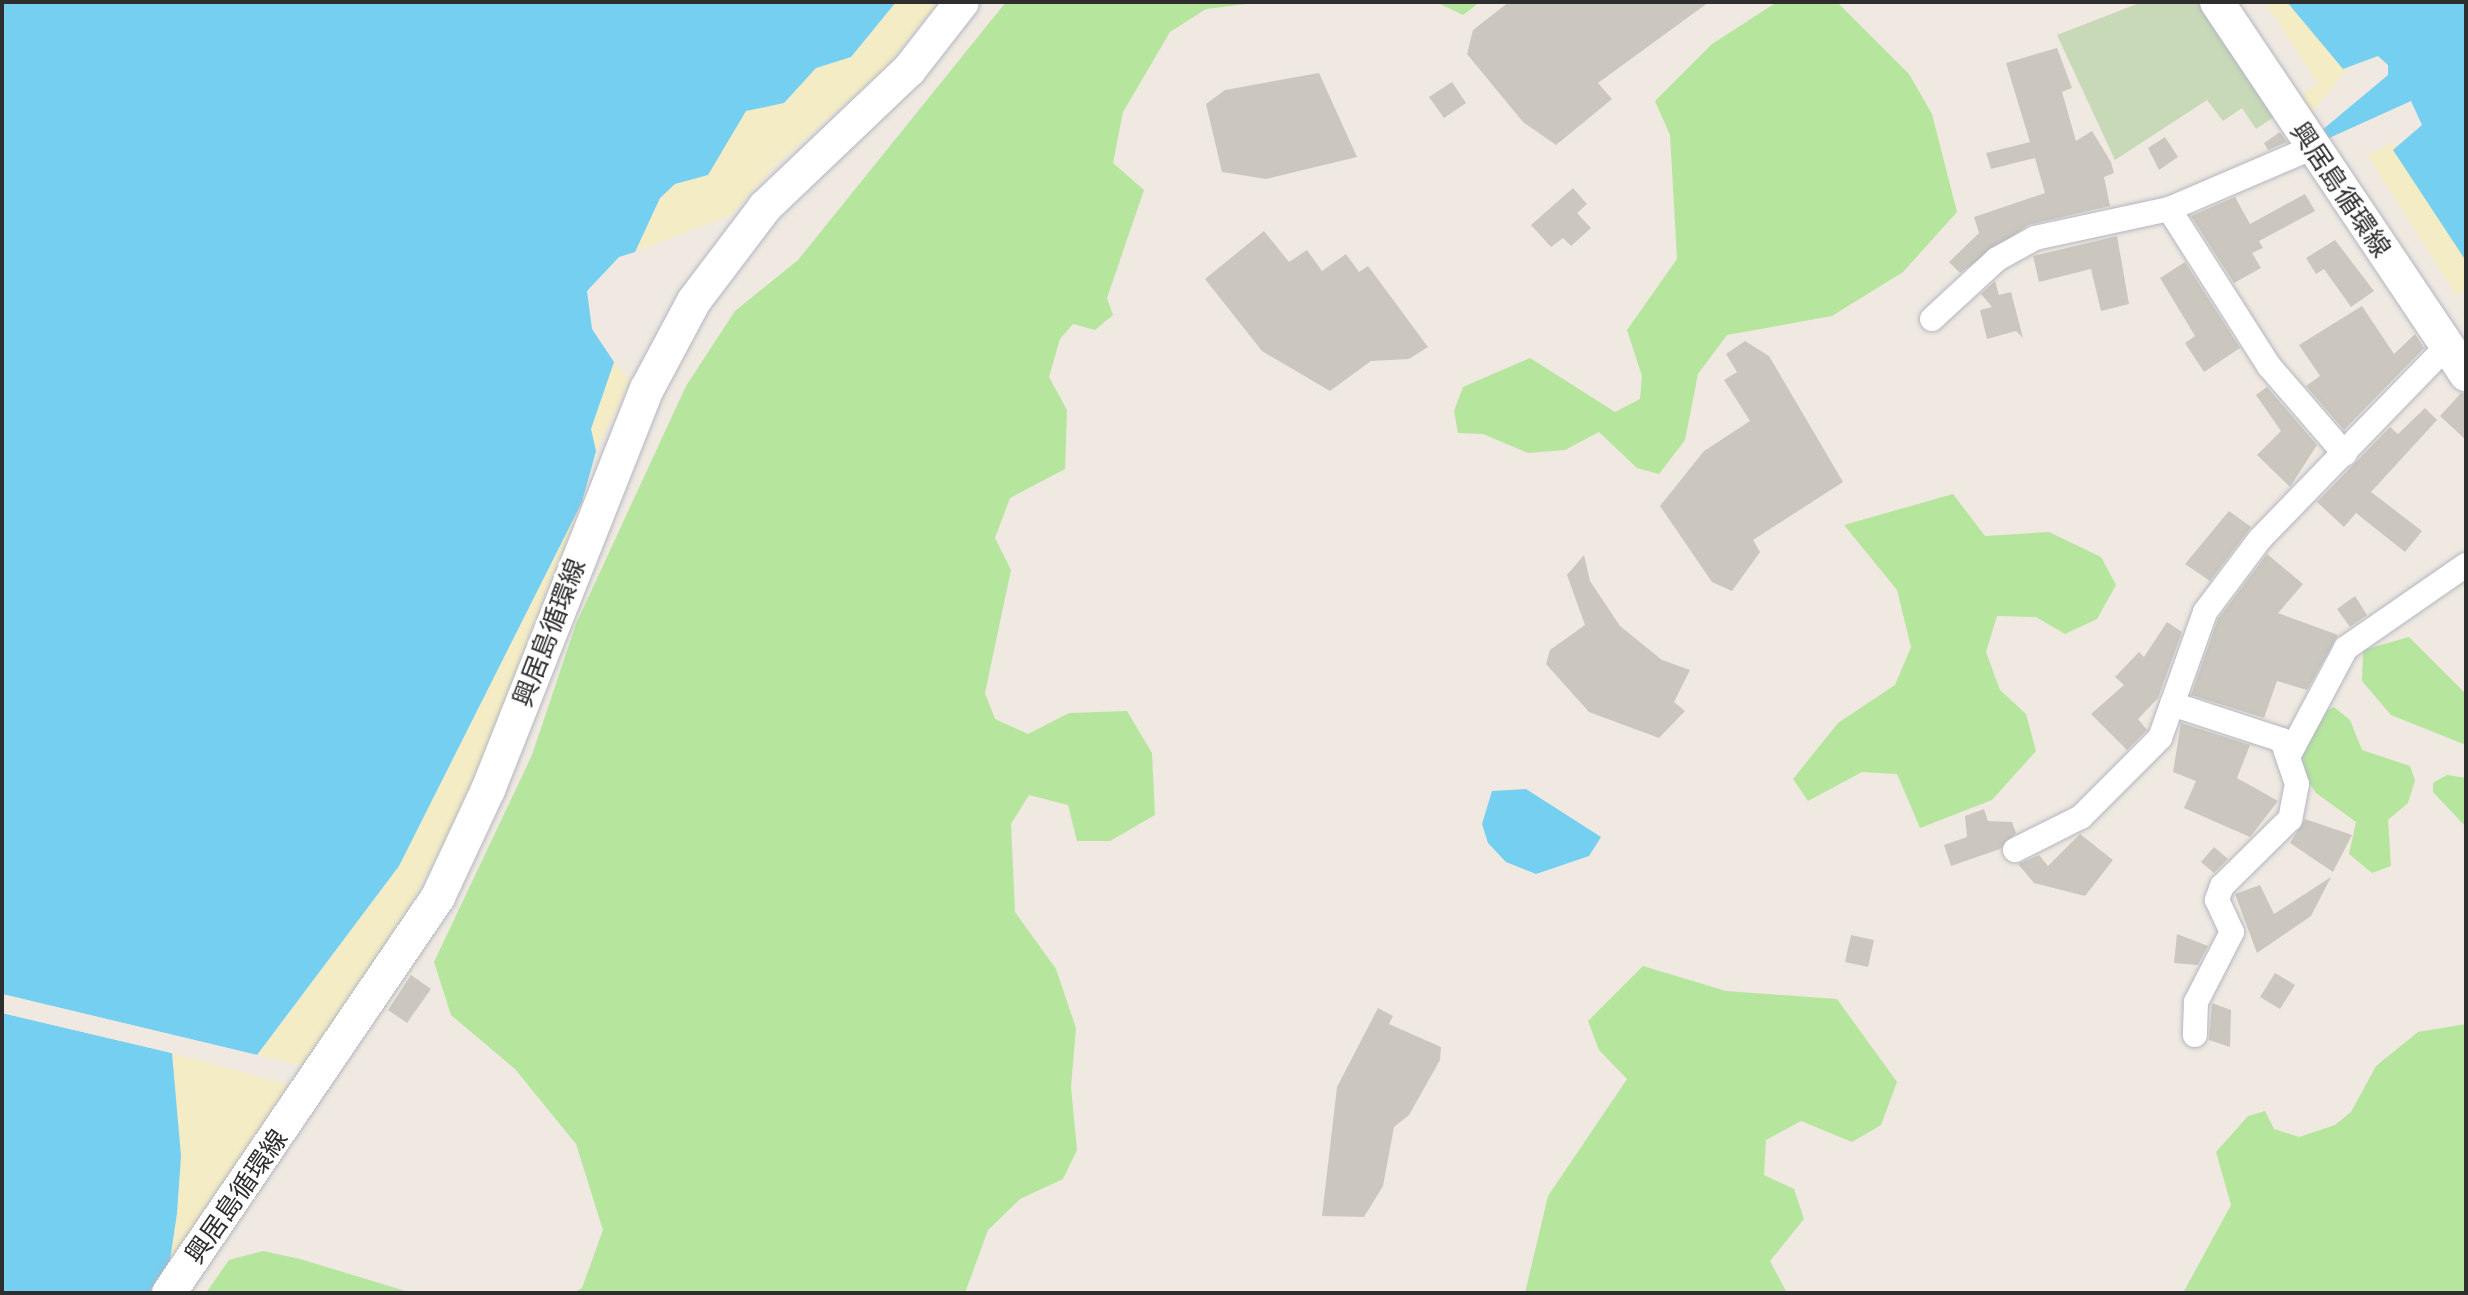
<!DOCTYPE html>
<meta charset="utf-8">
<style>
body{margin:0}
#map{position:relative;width:2468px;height:1295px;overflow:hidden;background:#efe9e1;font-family:"Fira Sans","Noto Sans JP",sans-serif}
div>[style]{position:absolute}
.green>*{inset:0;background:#b6e59e}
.sand>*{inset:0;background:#f3ecc5}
.cemetery>*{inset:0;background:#c8d9b8}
.water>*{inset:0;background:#75cff0}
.pier>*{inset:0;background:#efe9e1}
.building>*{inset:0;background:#cbc7bf}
.roads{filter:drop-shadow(0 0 2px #b4b7c1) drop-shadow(0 0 2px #b4b7c1)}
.street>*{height:24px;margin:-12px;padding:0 12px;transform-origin:12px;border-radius:12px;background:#fff}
.secondary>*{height:34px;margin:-17px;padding:0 17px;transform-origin:17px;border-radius:17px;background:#fff}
span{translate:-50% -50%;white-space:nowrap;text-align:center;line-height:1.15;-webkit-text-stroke:6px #fff;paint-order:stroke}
.street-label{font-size:26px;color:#2e2e2e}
.frame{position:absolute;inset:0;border:4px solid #2e2e2e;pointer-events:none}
</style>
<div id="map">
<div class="green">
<i style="clip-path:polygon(1006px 2px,1262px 2px,1206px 9px,1170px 32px,1123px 112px,1113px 163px,1144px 190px,1107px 298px,1113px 315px,1095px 330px,1073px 324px,1060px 339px,1049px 377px,1067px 410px,1065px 469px,1010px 498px,995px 538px,1011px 570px,985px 693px,995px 719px,1028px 734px,1069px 713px,1127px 711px,1152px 753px,1155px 815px,1110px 841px,1077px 841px,1068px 805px,1029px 795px,1011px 824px,1015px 912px,1056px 969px,1076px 1028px,1071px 1087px,1077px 1150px,1063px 1179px,1020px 1199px,988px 1230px,965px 1293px,573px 1293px,582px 1288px,603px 1230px,576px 1144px,515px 1069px,451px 1015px,434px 962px,532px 755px,576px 624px,686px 386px,735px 311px,798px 260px)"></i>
<i style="clip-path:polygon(1436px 2px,1480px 2px,1463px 15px)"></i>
<i style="clip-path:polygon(1777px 2px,1837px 2px,1909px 74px,1932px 114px,1957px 212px,1903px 272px,1832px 316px,1727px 335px,1698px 374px,1685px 440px,1659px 474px,1637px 468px,1599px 432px,1565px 450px,1528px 453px,1483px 434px,1458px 433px,1454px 411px,1463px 387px,1530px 358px,1615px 412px,1640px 399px,1642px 376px,1627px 330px,1677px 259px,1670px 135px,1655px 101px,1712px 44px)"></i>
<i style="clip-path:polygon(1953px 494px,1985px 536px,2049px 532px,2101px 557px,2116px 585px,2097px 619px,2065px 634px,2036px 617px,1997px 616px,1986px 652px,2000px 690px,2026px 714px,2036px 751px,1992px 800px,1920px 828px,1897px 774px,1862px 772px,1808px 801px,1793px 779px,1838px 723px,1895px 685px,1911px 647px,1897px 590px,1844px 525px)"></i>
<i style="clip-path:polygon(2409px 637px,2466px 694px,2466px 745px,2391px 715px,2362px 681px,2363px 650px)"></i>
<i style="clip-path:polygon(2334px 707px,2350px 720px,2362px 750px,2410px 766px,2415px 780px,2408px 803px,2388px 820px,2391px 866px,2372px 873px,2349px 854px,2356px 822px,2316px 793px,2303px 773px,2301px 755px,2322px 713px)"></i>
<i style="clip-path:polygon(2447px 775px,2466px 778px,2466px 827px,2433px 792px,2433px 783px)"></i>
<i style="clip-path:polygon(1643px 966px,1726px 991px,1837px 999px,1897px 1082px,1881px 1125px,1852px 1142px,1801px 1121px,1766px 1140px,1764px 1175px,1794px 1189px,1804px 1219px,1770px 1261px,1787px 1293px,1525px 1293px,1548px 1196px,1627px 1079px,1599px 1050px,1588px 1021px)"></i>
<i style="clip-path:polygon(2466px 1024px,2466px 1293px,2183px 1293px,2231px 1205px,2216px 1152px,2248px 1116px,2265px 1111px,2274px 1129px,2299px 1137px,2335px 1125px,2351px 1112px,2376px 1066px,2418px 1032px)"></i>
<i style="clip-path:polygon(263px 1251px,300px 1259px,412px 1293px,206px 1293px,229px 1260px)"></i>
</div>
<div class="sand">
<i style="clip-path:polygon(896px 2px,938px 2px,883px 70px,775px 165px,731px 215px,635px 252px,660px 198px,675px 184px,708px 175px,746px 111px,784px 103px,816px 68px,851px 57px)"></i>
<i style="clip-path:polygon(2265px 2px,2287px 2px,2347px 69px,2311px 114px,2300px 97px,2318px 84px)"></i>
<i style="clip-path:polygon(2393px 143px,2466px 261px,2466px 288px,2457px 296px,2367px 155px)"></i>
<i style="clip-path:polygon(614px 362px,630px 380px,596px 451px,591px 429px)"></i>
<i style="clip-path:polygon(582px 502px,463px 806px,382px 958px,306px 1066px,257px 1055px,399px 866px)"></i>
<i style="clip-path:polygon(172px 1053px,292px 1086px,170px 1260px,181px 1156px)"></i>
</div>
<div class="cemetery">
<i style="clip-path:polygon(2142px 2px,2206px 2px,2280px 113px,2256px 129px,2242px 108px,2223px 121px,2207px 100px,2115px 160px,2057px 35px)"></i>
</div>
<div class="water">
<i style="clip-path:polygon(2px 2px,896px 2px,851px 57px,816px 68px,784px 103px,746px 111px,708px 175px,675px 184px,660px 198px,635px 252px,619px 257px,587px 291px,592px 329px,614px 362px,591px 429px,596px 451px,582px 502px,399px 866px,257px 1055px,2px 994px)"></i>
<i style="clip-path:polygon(2287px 2px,2466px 2px,2466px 261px,2393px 150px,2422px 125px,2411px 101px,2327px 139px,2321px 131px,2388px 75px,2388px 65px,2378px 56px,2343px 69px)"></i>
<i style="clip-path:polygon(1526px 789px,1601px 837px,1589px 856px,1536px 874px,1506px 862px,1488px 843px,1482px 824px,1492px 791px)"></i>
<i style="clip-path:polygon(2px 1013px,172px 1053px,181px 1156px,177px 1213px,170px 1260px,151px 1293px,2px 1293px)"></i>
</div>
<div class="pier">
<i style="clip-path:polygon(2px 994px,257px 1055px,261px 1056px,2px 998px)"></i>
<i style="clip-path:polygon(2px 1009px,173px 1049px,176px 1054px,2px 1013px)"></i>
</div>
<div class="building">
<i style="clip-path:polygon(1509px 2px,1709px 2px,1598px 83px,1612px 99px,1556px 145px,1523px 122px,1467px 54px,1473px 30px)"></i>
<i style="clip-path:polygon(2057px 48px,2072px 88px,2062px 92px,2076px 141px,2092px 131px,2111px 162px,2114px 173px,2104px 177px,2110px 206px,2028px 225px,1960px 273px,1949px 262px,1979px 233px,1974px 217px,2045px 193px,2035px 158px,1991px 169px,1986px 153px,2030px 142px,2006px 63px)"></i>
<i style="clip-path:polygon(1319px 73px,1357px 157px,1266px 179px,1222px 172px,1206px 104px,1225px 90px)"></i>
<i style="clip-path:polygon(1452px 82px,1466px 103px,1444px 118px,1429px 97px)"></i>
<i style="clip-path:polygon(2280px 132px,2287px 142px,2268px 150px,2264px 143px)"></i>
<i style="clip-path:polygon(2165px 137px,2178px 157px,2159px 170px,2148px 148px)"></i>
<i style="clip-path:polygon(1573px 188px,1587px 204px,1577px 213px,1591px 228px,1571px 246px,1563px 238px,1551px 247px,1531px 225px)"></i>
<i style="clip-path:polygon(2305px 194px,2315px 211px,2259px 241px,2263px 248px,2252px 253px,2261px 268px,2234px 283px,2191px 216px,2235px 197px,2250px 224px)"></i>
<i style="clip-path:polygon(1264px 231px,1289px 262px,1307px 250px,1322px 271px,1346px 254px,1359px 272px,1368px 266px,1428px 347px,1409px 359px,1371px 361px,1330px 391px,1262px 351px,1205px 279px)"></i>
<i style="clip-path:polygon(2117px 236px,2129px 304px,2101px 311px,2091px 269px,2039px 282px,2033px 256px)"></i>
<i style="clip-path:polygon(2335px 240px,2374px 291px,2351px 307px,2324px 269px,2316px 274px,2306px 258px)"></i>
<i style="clip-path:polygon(2185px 262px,2240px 348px,2204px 372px,2185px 343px,2195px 336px,2160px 278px)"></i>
<i style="clip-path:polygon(1995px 281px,1999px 295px,2011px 292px,2023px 338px,2016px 331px,1987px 339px,1980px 310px,1992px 307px,1981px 294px)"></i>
<i style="clip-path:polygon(2362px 306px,2394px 354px,2415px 334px,2424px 348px,2344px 430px,2306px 386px,2320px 376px,2299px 345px)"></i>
<i style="clip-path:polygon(1745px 341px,1769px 356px,1843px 482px,1753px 540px,1760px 552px,1732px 591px,1712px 582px,1660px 506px,1704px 451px,1750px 421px,1724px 380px,1737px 372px,1726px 354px)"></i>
<i style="clip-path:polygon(2267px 387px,2317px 445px,2290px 487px,2257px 455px,2281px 431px,2256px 395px)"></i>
<i style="clip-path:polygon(2461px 393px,2466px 394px,2466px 440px,2440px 416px)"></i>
<i style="clip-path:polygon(2425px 408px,2437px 420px,2371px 492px,2422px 531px,2405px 552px,2356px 513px,2344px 527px,2317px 502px,2390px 427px,2398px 434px)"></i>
<i style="clip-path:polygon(2229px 511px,2251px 527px,2210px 581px,2185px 564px)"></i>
<i style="clip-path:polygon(2267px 554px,2303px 584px,2278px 613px,2338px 635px,2307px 690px,2277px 681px,2264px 718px,2191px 695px,2218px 619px)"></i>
<i style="clip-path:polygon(1584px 555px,1590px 581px,1620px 626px,1662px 660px,1690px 670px,1674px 702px,1685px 711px,1659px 738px,1589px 712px,1546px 664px,1550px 650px,1585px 625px,1567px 575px)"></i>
<i style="clip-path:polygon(2355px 596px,2367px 615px,2350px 627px,2337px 609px)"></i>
<i style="clip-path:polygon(2167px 622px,2182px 632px,2158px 698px,2138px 719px,2147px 730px,2127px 750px,2091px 714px,2124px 685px,2115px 677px,2139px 652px,2144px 657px)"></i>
<i style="clip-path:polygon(2181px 723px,2250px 745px,2237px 778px,2278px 801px,2250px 837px,2184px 808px,2196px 781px,2173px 772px)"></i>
<i style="clip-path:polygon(1984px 809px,1988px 821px,2012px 822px,2016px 833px,2000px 849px,1951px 866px,1944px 845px,1967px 837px,1965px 816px)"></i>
<i style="clip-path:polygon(2305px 819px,2352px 835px,2333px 872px,2290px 843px)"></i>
<i style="clip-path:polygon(2080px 834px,2113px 860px,2085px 896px,2034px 883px,2018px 864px,2039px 855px,2048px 866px)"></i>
<i style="clip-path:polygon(2214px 847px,2228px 859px,2214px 873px,2201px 862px)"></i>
<i style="clip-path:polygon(2331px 877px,2311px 916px,2257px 953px,2235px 894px,2260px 885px,2274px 914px)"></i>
<i style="clip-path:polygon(2177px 934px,2208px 946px,2198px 965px,2174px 963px)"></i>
<i style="clip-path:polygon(1851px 935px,1874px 940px,1868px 967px,1845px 962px)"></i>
<i style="clip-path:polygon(2275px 973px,2295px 985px,2280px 1009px,2260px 997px)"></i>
<i style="clip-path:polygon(411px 975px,431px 989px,407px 1023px,388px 1010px)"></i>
<i style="clip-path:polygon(2212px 1003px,2231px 1010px,2230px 1047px,2209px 1040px)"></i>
<i style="clip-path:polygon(1378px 1008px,1393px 1016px,1389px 1024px,1441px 1047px,1440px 1060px,1409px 1115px,1394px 1127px,1383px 1186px,1364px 1217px,1322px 1216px,1337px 1087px)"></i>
</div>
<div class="roads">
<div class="street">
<i style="left:2169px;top:209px;width:186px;rotate:57.5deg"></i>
<i style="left:2269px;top:366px;width:116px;rotate:49.2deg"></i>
<i style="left:1932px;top:319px;width:88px;rotate:-42.7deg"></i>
<i style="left:1997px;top:259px;width:43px;rotate:-28.9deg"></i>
<i style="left:2035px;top:238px;width:137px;rotate:-12.2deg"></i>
<i style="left:2169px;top:209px;width:155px;rotate:-23.2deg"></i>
<i style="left:2172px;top:704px;width:116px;rotate:18.1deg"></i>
<i style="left:2282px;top:740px;width:46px;rotate:71.2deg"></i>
<i style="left:2297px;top:784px;width:36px;rotate:101deg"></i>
<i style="left:2290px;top:819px;width:95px;rotate:135.4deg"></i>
<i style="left:2222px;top:886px;width:15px;rotate:110deg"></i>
<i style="left:2217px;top:900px;width:35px;rotate:65deg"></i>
<i style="left:2232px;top:932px;width:79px;rotate:117.2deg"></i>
<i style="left:2196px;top:1002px;width:33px;rotate:92deg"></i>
<i style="left:2290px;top:753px;width:119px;rotate:-61.9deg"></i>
<i style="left:2346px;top:648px;width:146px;rotate:-34.7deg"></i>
<i style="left:2015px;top:850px;width:74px;rotate:-26.6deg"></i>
<i style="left:2081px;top:817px;width:112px;rotate:-45deg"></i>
<i style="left:2160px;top:738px;width:134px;rotate:-70.3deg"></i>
<i style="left:2205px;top:612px;width:91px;rotate:-53deg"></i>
<i style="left:2260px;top:539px;width:266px;rotate:-45.9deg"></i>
</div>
<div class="secondary">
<i style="left:2217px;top:2px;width:448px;rotate:56.2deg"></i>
<i style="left:169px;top:1293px;width:479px;rotate:-55.8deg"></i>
<i style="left:438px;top:897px;width:118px;rotate:-65deg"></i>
<i style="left:488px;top:790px;width:431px;rotate:-68.4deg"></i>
<i style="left:647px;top:389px;width:100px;rotate:-61.9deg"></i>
<i style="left:694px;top:301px;width:118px;rotate:-52.9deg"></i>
<i style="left:765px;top:207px;width:199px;rotate:-43.6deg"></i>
<i style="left:909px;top:70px;width:86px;rotate:-52.1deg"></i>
</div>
</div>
<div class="street-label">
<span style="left:2340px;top:190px;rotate:56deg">興居島循環線</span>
<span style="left:550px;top:633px;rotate:-69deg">興居島循環線</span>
<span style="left:237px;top:1197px;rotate:-55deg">興居島循環線</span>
</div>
<div class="frame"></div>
</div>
